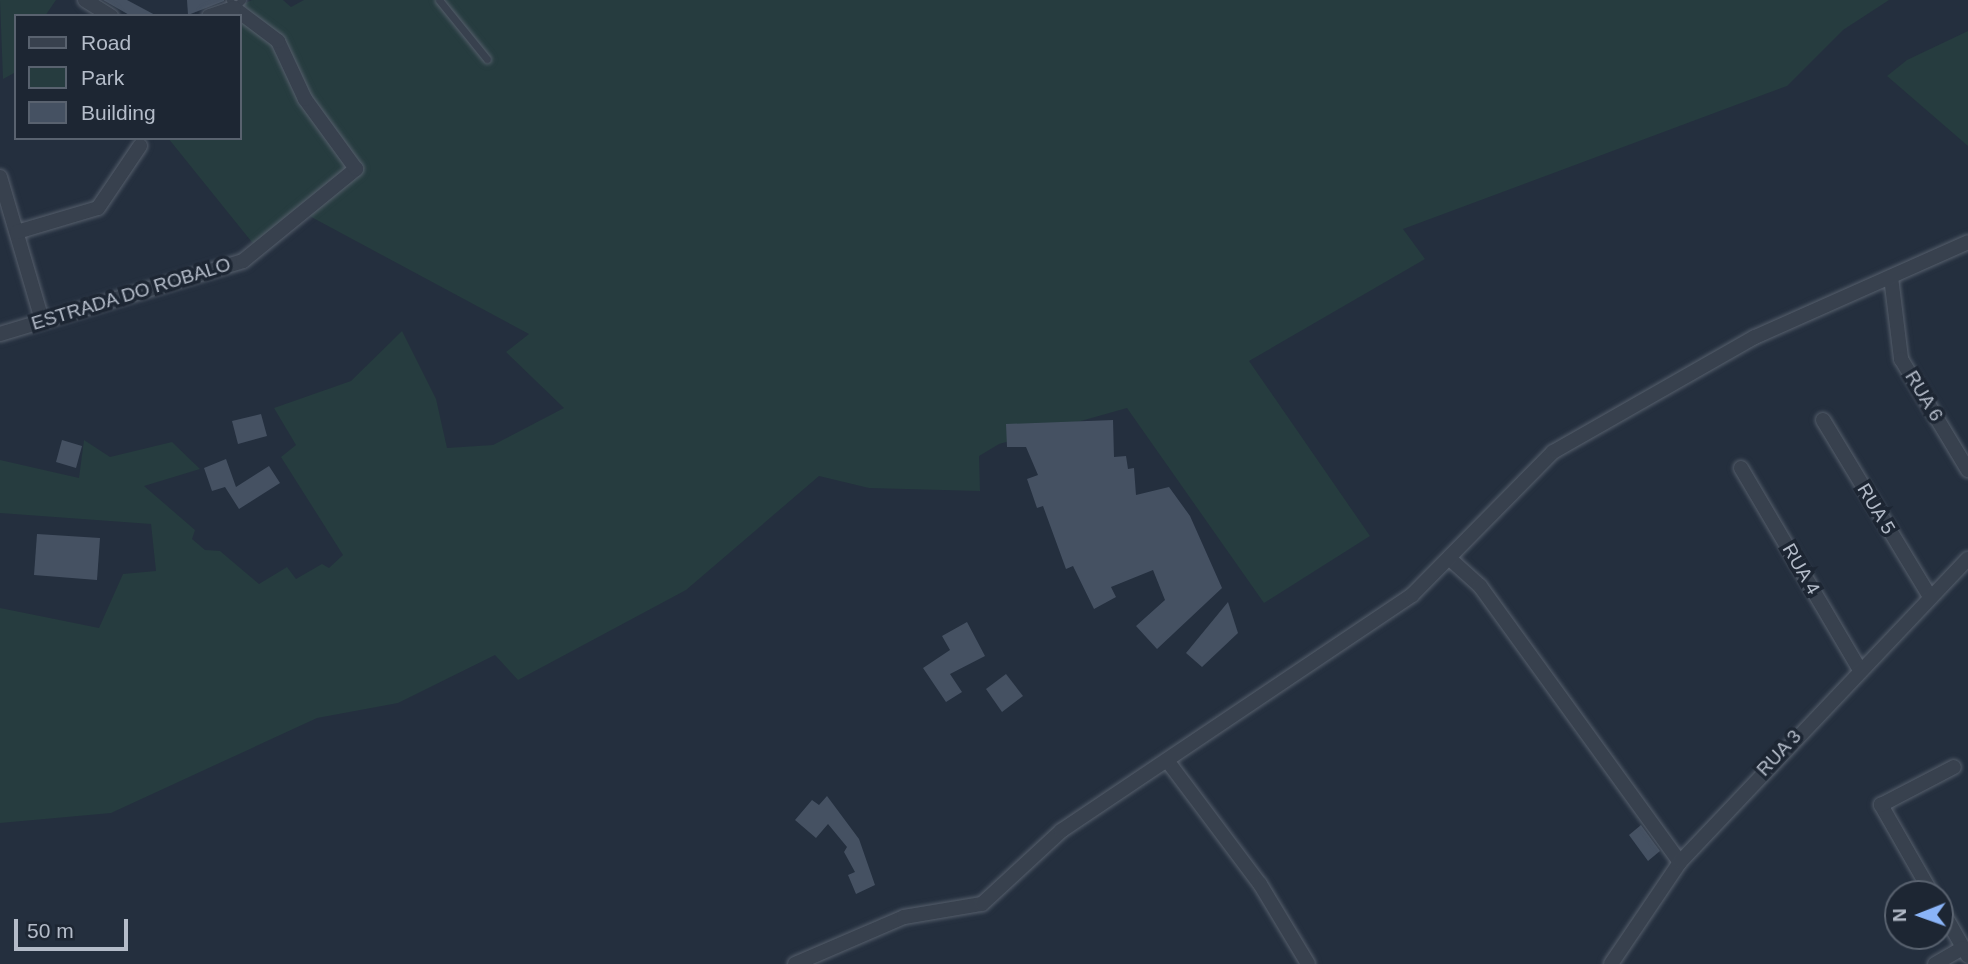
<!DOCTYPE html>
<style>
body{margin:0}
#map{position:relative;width:1968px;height:964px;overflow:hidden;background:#242f3e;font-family:Helvetica,sans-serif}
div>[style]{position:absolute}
.green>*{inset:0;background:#263c3f}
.building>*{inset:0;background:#455162}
.roads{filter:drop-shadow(0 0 2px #565f6c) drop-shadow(0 0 2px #565f6c)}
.lane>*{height:7px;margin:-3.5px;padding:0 3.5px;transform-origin:3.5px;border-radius:3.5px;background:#38414e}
.street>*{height:14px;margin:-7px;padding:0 7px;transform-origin:7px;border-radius:7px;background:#38414e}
span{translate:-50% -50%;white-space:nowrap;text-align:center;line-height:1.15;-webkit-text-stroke:7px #1d2633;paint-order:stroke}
.street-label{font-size:19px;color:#b4bcc9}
.legend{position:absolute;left:14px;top:14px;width:228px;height:126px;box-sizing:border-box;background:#1d2633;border:2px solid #59626f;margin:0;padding:9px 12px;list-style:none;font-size:21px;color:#b4bcc9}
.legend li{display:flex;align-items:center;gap:14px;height:35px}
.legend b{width:35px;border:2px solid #59626f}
.north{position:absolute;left:1884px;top:880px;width:70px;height:70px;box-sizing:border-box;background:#1d2633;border:2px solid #59626f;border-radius:50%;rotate:269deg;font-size:19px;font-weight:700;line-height:28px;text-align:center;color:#b4bcc9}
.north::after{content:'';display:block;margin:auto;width:24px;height:32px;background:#8ab4f8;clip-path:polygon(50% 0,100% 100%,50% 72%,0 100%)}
.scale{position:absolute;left:14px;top:919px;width:114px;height:32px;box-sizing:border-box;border:4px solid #b4bcc9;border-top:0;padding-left:9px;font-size:21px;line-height:24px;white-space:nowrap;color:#b4bcc9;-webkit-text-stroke:5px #1d2633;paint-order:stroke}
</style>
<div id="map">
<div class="green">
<i style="clip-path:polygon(0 0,56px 0,45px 16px,16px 16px,16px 72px,3px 79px)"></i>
<i style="clip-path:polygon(252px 0,283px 0,291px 7px,304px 0,1889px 0,1843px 30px,1787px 86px,1403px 229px,1425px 259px,1249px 361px,1370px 536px,1264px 603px,1127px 408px,999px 444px,979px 456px,980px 491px,869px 488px,819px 476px,686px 590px,518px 680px,495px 655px,398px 703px,317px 718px,111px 813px,0 823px,0 608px,99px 628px,123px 574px,156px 571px,151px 524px,0 513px,0 460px,79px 478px,84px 440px,110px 457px,172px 442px,200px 469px,144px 486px,195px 530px,192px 539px,205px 550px,220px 551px,259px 584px,287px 567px,296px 579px,322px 564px,329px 568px,343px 555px,281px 457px,296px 445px,274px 408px,351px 381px,402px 331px,436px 399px,447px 448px,493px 445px,564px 408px,506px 352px,529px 334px,302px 212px,255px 246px,168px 138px,240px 138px,240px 16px,217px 16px)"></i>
<i style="clip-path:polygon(1968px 31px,1968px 146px,1887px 76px,1907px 60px)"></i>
</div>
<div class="building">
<i style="clip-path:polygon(103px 0,127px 0,157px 16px,131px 16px)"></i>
<i style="clip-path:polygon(187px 0,224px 0,224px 1px,188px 15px)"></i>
<i style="clip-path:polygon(261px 414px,267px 436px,238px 444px,232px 421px)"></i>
<i style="clip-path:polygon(1113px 420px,1114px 457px,1126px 456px,1128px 469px,1134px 468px,1136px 495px,1169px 487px,1190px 516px,1222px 588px,1157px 649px,1136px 626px,1165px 600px,1153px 570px,1111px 587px,1116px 597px,1094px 609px,1073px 566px,1066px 569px,1043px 506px,1037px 508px,1027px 479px,1038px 475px,1026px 447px,1007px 447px,1006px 424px)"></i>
<i style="clip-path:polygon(62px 440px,82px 446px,76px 468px,56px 462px)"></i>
<i style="clip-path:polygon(226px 459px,236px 487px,269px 466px,280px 483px,239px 509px,225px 487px,212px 491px,204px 468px)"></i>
<i style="clip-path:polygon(37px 534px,100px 538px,97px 580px,34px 575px)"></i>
<i style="clip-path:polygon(1228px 602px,1238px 633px,1202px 667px,1186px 653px)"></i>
<i style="clip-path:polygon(967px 622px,985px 656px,950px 674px,962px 692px,946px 702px,923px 668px,950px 650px,942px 636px)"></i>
<i style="clip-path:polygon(1006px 674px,1023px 696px,1002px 712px,986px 689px)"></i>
<i style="clip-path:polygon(827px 796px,859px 839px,875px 885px,856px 894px,848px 875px,855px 872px,844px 852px,847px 847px,828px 824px,816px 838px,795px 820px,812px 800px,819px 805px)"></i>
<i style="clip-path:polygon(1641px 825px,1660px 851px,1648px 861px,1629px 835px)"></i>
</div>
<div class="roads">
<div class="lane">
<i style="left:230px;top:0;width:9px;rotate:63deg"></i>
<i style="left:234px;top:8px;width:11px;rotate:-45deg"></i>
<i style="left:439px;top:0;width:76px;rotate:50.9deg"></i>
</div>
<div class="street">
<i style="left:85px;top:0;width:31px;rotate:32deg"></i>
<i style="left:0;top:177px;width:149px;rotate:73.6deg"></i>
<i style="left:17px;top:232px;width:84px;rotate:-16.5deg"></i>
<i style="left:98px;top:208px;width:75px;rotate:-55.9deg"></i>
<i style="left:1891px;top:277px;width:83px;rotate:83deg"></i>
<i style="left:1901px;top:359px;width:130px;rotate:58.9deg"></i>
<i style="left:0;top:334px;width:254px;rotate:-16.7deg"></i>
<i style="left:243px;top:261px;width:146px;rotate:-39.2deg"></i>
<i style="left:356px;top:169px;width:87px;rotate:-126.1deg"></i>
<i style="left:305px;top:99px;width:64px;rotate:-115deg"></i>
<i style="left:278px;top:41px;width:55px;rotate:-143.1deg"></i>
<i style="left:234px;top:8px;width:26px;rotate:162deg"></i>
<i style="left:1823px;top:420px;width:207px;rotate:58.8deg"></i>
<i style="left:1741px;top:468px;width:234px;rotate:59.5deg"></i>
<i style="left:1450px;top:559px;width:40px;rotate:42deg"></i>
<i style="left:1480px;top:586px;width:341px;rotate:54.1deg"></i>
<i style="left:1169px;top:763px;width:151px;rotate:53.1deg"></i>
<i style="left:1260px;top:884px;width:93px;rotate:59deg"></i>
<i style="left:1932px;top:894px;width:103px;rotate:-119.8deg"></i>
<i style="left:1881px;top:805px;width:82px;rotate:-27.5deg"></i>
<i style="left:1940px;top:907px;width:56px;rotate:60.3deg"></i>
<i style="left:795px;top:964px;width:119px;rotate:-23.3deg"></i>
<i style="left:904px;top:917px;width:79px;rotate:-9.5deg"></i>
<i style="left:982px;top:904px;width:108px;rotate:-42.7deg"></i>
<i style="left:1061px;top:831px;width:423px;rotate:-33.9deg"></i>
<i style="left:1412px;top:595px;width:201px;rotate:-45.4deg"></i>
<i style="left:1553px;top:452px;width:232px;rotate:-29.7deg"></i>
<i style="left:1755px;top:337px;width:233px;rotate:-24deg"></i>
<i style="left:1611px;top:964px;width:123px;rotate:-55.9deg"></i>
<i style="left:1680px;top:862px;width:418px;rotate:-46.5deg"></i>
<i style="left:1935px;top:964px;width:32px;rotate:-30deg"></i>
</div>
</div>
<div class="street-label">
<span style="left:131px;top:294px;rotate:-17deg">ESTRADA DO ROBALO</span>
<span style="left:1924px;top:396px;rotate:59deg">RUA 6</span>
<span style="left:1876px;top:509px;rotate:59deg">RUA 5</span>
<span style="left:1801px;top:569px;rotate:60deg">RUA 4</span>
<span style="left:1779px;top:753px;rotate:-47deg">RUA 3</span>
</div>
<ul class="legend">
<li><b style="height:9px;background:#38414e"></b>Road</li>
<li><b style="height:19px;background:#263c3f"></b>Park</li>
<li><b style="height:19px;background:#455162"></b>Building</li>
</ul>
<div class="north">N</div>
<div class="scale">50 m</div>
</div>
